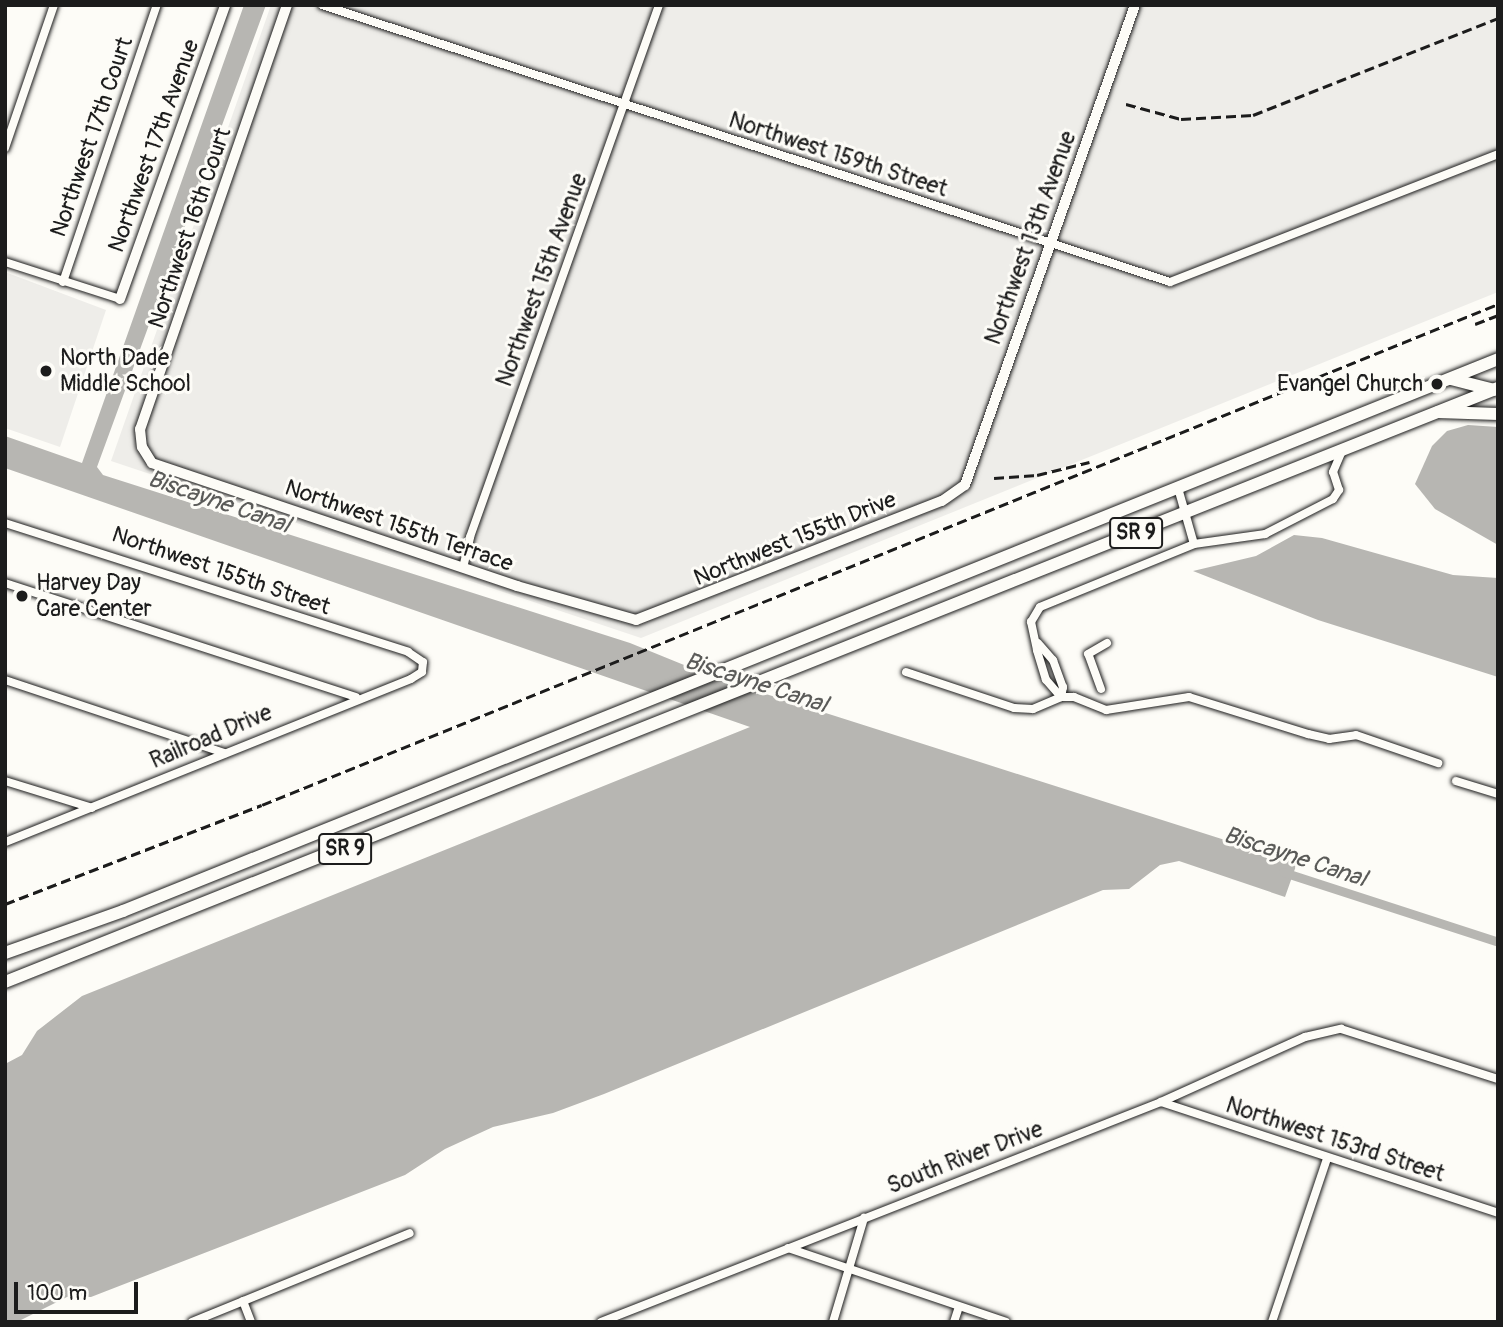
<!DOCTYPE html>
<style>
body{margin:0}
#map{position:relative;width:1503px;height:1327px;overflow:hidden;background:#fdfcf7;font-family:Pangolin,sans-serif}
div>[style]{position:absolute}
.built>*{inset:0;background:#eeede9}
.water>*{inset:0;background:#b7b6b2}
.canal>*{height:9px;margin:-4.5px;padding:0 4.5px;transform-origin:4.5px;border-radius:4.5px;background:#b7b6b2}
.roads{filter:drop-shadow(0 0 2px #1c1c1c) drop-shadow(0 0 2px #1c1c1c)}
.minor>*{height:8px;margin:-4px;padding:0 4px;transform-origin:4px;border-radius:4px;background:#fdfcf7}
.tertiary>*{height:10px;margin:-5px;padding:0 5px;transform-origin:5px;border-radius:5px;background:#fdfcf7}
.primary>*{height:12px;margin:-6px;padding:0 6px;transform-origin:6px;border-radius:6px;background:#fdfcf7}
.rail>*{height:2.5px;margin-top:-1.25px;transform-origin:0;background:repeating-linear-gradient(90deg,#1c1c1c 0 10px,transparent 0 15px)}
.dots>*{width:19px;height:19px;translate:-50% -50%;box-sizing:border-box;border:4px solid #fdfcf7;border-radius:50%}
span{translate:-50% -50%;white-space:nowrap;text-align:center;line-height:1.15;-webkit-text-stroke:6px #fdfcf7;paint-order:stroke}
.shield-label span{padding:2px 5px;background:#fdfcf7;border:2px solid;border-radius:5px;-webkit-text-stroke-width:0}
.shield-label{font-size:21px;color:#1c1c1c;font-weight:700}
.street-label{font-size:23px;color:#1c1c1c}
.poi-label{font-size:23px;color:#1c1c1c}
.left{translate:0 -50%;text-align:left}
.right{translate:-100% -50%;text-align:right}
.water-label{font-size:24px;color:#5a5a58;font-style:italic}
.frame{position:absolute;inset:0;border:7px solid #1c1c1c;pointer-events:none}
.scale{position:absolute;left:14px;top:1282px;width:124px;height:32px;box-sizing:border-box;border:4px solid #1c1c1c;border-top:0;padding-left:9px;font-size:21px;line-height:24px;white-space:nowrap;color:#1c1c1c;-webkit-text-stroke:5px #fdfcf7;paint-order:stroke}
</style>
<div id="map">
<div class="built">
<i style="clip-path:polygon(271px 5px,1498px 5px,1498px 292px,641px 638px,111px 461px)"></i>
<i style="clip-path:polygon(5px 272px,106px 310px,60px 447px,5px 428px)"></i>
</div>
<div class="water">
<i style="clip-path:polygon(244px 5px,266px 5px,97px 467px,103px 475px,630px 643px,716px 678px,1297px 863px,1285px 897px,1179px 861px,1160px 865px,1129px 889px,1103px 890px,604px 1094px,553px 1113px,493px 1127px,445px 1149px,405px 1175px,91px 1297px,69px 1296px,17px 1322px,5px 1322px,5px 1064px,22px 1055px,37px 1031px,82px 996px,750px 727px,5px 468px,5px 436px,82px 463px)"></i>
<i style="clip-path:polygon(1468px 425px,1498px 427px,1498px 545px,1435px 509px,1415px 484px,1432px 446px,1447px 431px)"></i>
<i style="clip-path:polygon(1294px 535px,1322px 538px,1453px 575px,1498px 578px,1498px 677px,1318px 620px,1193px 571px,1256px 556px)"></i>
</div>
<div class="canal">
<i style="left:1283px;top:872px;width:226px;rotate:18deg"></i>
</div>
<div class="roads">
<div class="minor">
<i style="left:322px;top:5px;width:892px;rotate:18.09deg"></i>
<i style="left:1170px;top:282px;width:352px;rotate:-21.3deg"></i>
<i style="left:5px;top:148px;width:151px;rotate:-71.1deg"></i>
<i style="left:5px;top:262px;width:121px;rotate:17.8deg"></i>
<i style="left:63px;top:282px;width:293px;rotate:-71.3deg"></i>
<i style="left:1178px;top:488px;width:58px;rotate:74.1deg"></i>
<i style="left:5px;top:523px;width:423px;rotate:17.7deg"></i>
<i style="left:408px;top:652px;width:18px;rotate:34deg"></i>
<i style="left:423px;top:662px;width:10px;rotate:96deg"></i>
<i style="left:422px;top:672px;width:13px;rotate:148deg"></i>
<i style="left:411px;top:679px;width:437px;rotate:158.1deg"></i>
<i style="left:463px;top:568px;width:32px;rotate:-77deg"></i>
<i style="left:470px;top:537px;width:565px;rotate:-70.44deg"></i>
<i style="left:5px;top:583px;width:369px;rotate:18deg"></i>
<i style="left:1038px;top:643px;width:23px;rotate:49deg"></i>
<i style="left:1053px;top:660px;width:29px;rotate:70deg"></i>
<i style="left:1063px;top:687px;width:10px;rotate:101deg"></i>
<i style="left:906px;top:672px;width:114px;rotate:18.4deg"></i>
<i style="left:1014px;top:708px;width:19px;rotate:3deg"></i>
<i style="left:1033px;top:709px;width:30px;rotate:-23deg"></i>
<i style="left:1061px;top:697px;width:13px"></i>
<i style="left:1074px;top:697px;width:35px;rotate:22deg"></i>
<i style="left:1106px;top:710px;width:84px;rotate:-8.9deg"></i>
<i style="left:1189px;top:697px;width:125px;rotate:17.3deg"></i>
<i style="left:1308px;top:734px;width:22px;rotate:13deg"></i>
<i style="left:1329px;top:739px;width:27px;rotate:-8deg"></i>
<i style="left:1356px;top:735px;width:87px;rotate:18.9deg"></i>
<i style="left:5px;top:680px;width:232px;rotate:18.4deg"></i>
<i style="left:1101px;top:689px;width:37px;rotate:-110deg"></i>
<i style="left:1088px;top:654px;width:22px;rotate:-30deg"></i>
<i style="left:1061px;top:697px;width:23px;rotate:-131deg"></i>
<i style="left:1046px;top:680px;width:31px;rotate:-107deg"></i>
<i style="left:1037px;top:650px;width:29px;rotate:-102deg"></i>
<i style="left:1031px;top:622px;width:17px;rotate:-59deg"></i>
<i style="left:1040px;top:607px;width:166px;rotate:-22.2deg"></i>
<i style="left:1194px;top:544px;width:72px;rotate:-8deg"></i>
<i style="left:1265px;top:534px;width:76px;rotate:-27.2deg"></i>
<i style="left:1333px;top:499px;width:11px;rotate:-56deg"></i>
<i style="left:1339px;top:490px;width:19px;rotate:-108deg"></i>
<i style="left:1333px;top:472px;width:23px;rotate:-67deg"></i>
<i style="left:5px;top:781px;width:91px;rotate:17.2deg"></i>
<i style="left:1456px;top:781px;width:44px;rotate:17.2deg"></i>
<i style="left:1161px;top:1102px;width:355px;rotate:18.2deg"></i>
<i style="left:788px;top:1248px;width:230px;rotate:18.7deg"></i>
<i style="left:243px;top:1301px;width:22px;rotate:69deg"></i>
<i style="left:192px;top:1322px;width:235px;rotate:-22.2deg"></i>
<i style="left:601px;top:1322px;width:602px;rotate:-21.45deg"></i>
<i style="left:1161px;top:1102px;width:158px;rotate:-24.3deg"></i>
<i style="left:1305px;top:1037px;width:37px;rotate:-13deg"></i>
<i style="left:1341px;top:1029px;width:165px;rotate:17.7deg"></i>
<i style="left:833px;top:1322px;width:109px;rotate:-73.4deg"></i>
<i style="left:954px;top:1322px;width:16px;rotate:-72deg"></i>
<i style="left:1272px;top:1322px;width:172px;rotate:-71.4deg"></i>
</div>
<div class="tertiary">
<i style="left:287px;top:5px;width:449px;rotate:109.1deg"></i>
<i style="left:140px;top:429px;width:18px;rotate:84deg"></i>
<i style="left:142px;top:447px;width:19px;rotate:58deg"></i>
<i style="left:152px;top:463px;width:385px;rotate:18.6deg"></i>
<i style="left:517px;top:586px;width:124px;rotate:15.9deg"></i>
<i style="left:636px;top:620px;width:328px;rotate:-21.3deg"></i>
<i style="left:942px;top:501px;width:28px;rotate:-35deg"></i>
<i style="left:965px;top:485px;width:509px;rotate:-70.5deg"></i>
<i style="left:120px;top:299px;width:312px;rotate:-70.3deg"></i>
</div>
<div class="primary">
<i style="left:1451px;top:379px;width:44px;rotate:14.3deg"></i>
<i style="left:1438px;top:412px;width:60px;rotate:1.9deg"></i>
<i style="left:5px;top:953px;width:125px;rotate:-19.6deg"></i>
<i style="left:123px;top:911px;width:1482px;rotate:-21.87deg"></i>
<i style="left:5px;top:982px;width:1607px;rotate:-21.7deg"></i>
</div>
</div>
<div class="rail">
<i style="left:1126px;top:104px;width:57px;rotate:15.3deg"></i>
<i style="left:1181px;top:119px;width:72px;rotate:-3.2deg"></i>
<i style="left:1253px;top:115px;width:264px;rotate:-21.6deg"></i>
<i style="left:1475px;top:324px;width:25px;rotate:-21deg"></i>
<i style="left:994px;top:478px;width:43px;rotate:-4deg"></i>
<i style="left:1037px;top:475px;width:54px;rotate:-14deg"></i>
<i style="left:5px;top:904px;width:275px;rotate:-21.1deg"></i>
<i style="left:262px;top:805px;width:1334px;rotate:-22.06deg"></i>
</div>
<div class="dots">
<i style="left:46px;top:371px;background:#1c1c1c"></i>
<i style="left:1437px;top:384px;background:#1c1c1c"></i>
<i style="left:22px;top:596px;background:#1c1c1c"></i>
</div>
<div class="shield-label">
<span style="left:1136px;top:533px">SR 9</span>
<span style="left:345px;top:849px">SR 9</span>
</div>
<div class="street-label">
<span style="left:92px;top:137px;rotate:-71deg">Northwest 17th Court</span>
<span style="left:154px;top:146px;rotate:-70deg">Northwest 17th Avenue</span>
<span style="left:838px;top:155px;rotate:18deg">Northwest 159th Street</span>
<span style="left:190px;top:228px;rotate:-71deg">Northwest 16th Court</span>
<span style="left:1031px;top:238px;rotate:-70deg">Northwest 13th Avenue</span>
<span style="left:542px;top:280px;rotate:-70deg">Northwest 15th Avenue</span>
<span style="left:399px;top:526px;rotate:19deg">Northwest 155th Terrace</span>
<span style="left:795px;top:539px;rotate:-22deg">Northwest 155th Drive</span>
<span style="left:221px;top:571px;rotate:19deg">Northwest 155th Street</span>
<span style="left:211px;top:737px;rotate:-23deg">Railroad Drive</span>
<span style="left:1335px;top:1140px;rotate:18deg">Northwest 153rd Street</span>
<span style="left:965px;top:1158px;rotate:-21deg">South River Drive</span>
</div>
<div class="poi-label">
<span class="left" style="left:60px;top:371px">North Dade<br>Middle School</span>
<span class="right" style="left:1423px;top:384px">Evangel Church</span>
<span class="left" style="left:36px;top:596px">Harvey Day<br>Care Center</span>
</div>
<div class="water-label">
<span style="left:219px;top:502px;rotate:19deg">Biscayne Canal</span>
<span style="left:756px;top:683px;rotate:18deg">Biscayne Canal</span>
<span style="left:1295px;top:857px;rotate:18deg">Biscayne Canal</span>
</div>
<div class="frame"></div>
<div class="scale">100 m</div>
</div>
